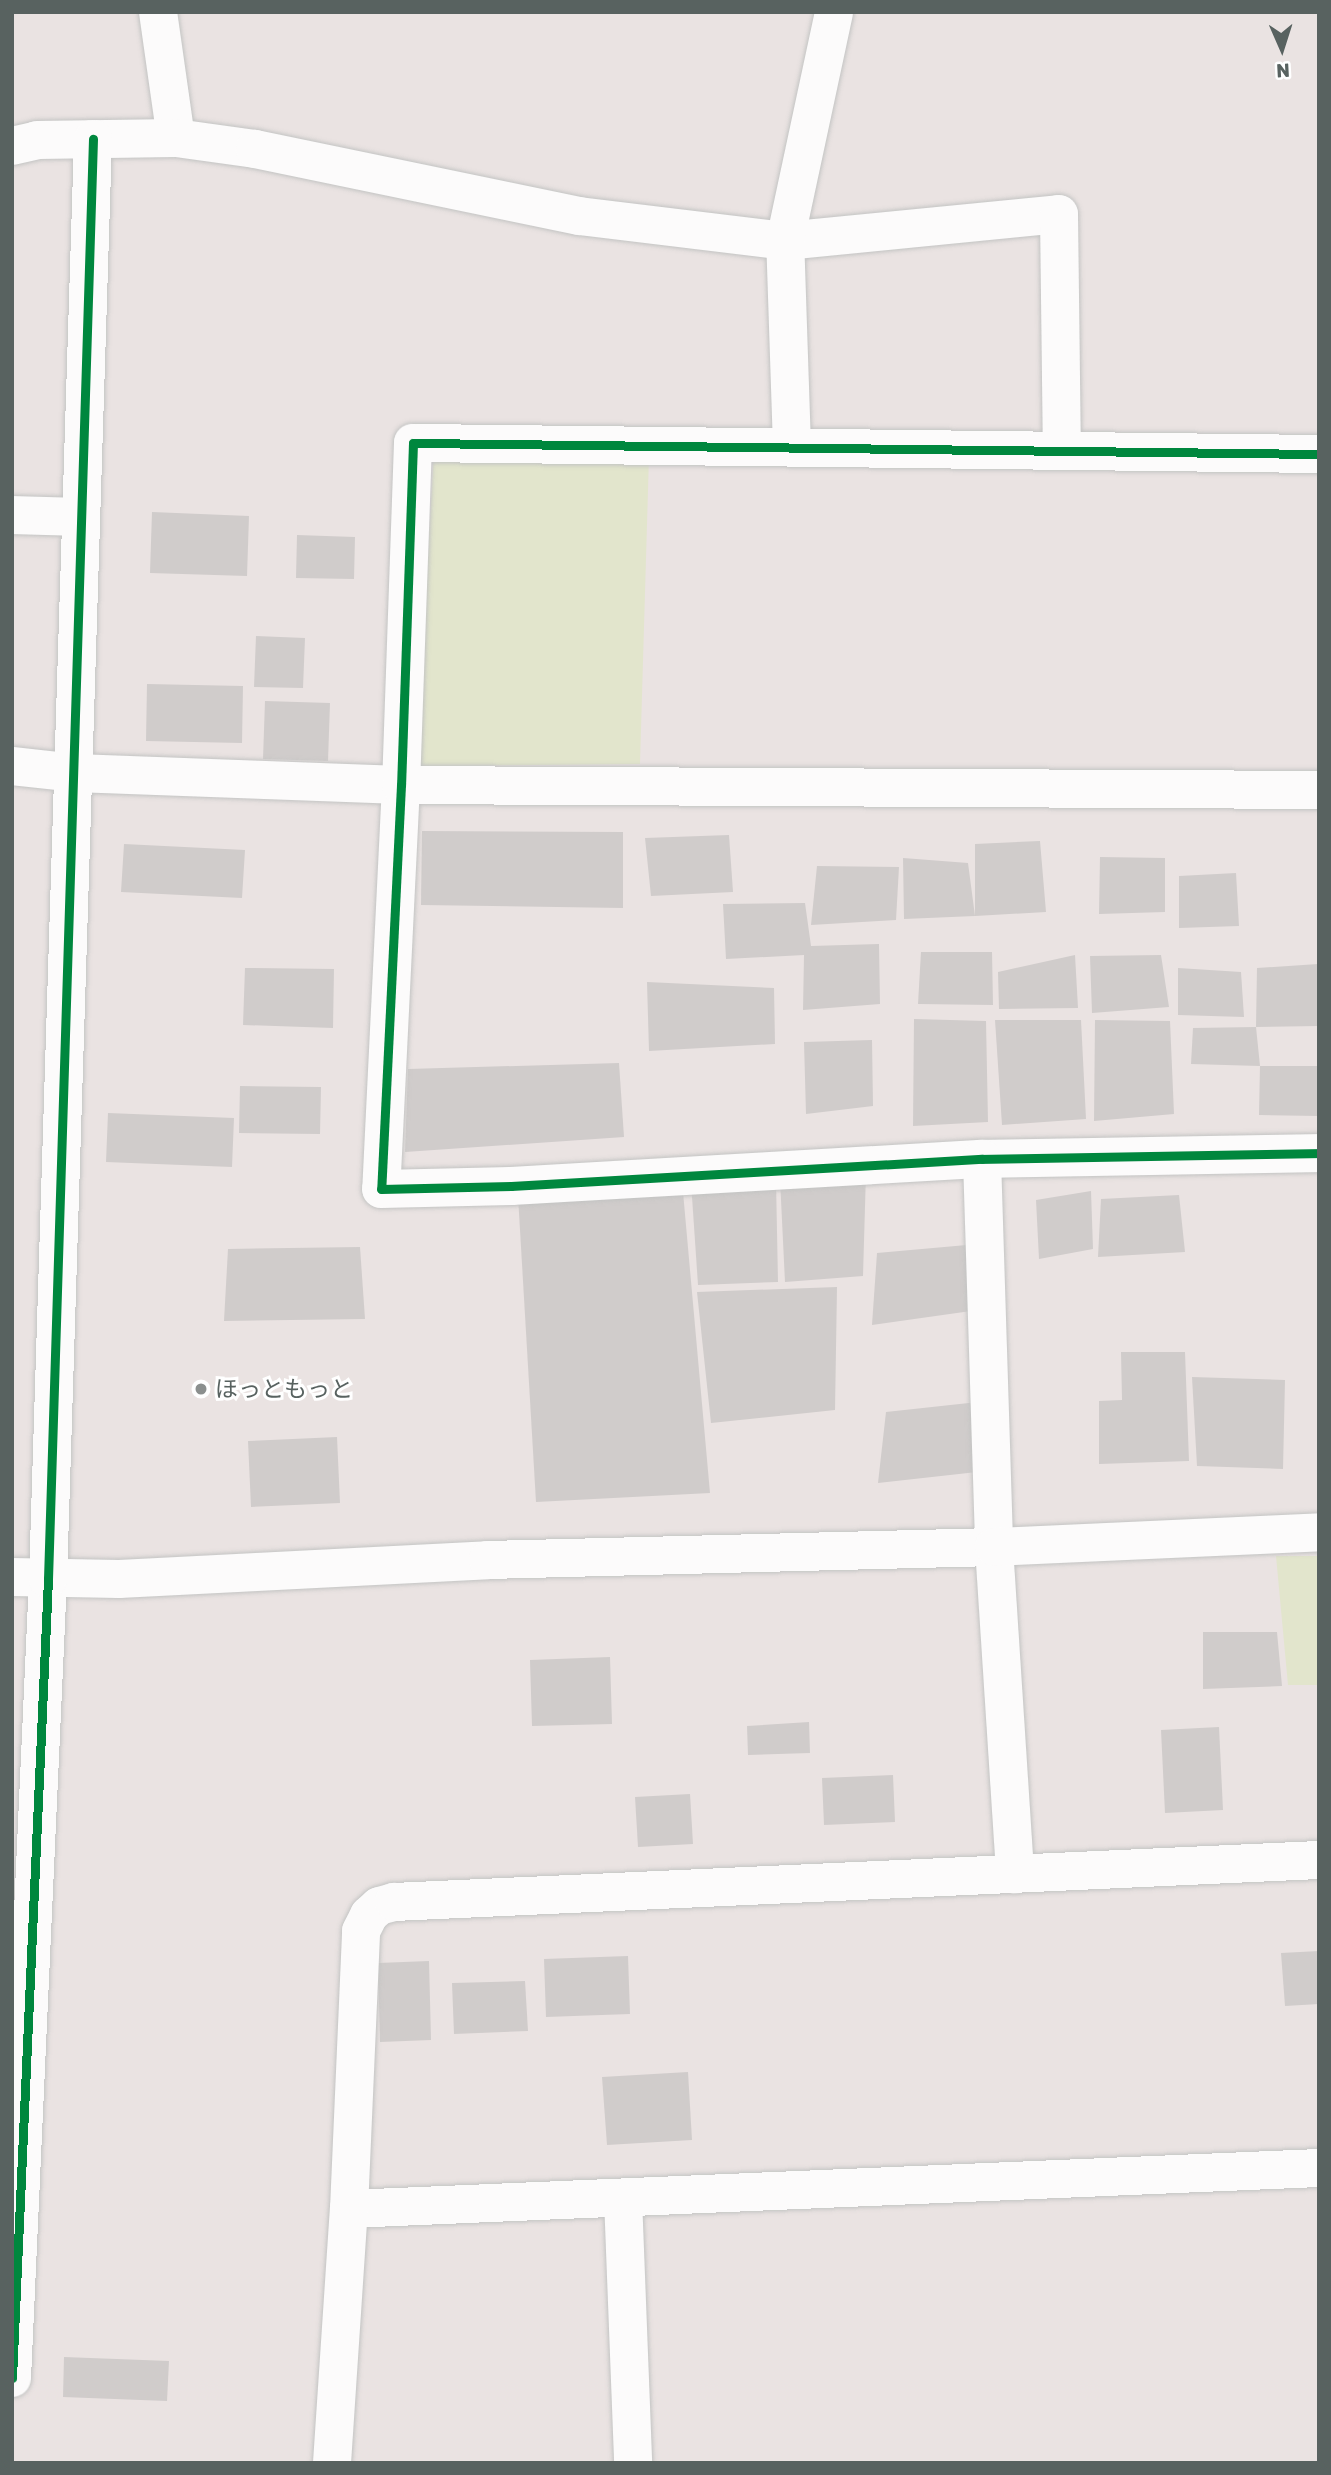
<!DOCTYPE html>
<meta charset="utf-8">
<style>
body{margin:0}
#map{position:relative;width:1331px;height:2475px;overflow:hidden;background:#eae3e2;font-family:Rubik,"Noto Sans JP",sans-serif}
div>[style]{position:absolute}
.green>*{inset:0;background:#e2e5cc}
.building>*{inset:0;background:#d0cccb}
.roads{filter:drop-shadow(0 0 2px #c3c4c3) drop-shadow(0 0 2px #c3c4c3)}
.minor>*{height:38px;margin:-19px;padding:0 19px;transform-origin:19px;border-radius:19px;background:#fcfbfb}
.cycleway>*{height:9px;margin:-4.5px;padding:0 4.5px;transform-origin:4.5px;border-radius:4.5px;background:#00873e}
.dots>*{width:19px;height:19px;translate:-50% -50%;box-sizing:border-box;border:4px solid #fff;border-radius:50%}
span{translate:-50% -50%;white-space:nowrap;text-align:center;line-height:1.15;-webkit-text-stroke:6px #fff;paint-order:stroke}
.poi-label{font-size:23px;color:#586260}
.left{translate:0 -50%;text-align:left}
.frame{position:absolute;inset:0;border:14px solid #586260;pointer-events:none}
.north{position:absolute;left:1247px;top:14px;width:70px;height:70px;-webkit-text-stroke:5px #fff;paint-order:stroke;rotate:177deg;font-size:19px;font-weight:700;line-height:28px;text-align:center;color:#586260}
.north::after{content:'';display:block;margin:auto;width:24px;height:32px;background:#586260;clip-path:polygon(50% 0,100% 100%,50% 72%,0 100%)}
</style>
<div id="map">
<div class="green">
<i style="clip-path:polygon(434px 451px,649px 456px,640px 764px,416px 766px)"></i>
<i style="clip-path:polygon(1276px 1556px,1319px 1556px,1319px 1685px,1288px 1685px)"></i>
</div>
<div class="building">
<i style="clip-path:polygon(152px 512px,249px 516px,247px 576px,150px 573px)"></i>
<i style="clip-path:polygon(297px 535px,355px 537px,354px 579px,296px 578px)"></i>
<i style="clip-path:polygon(256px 636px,305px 638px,303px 688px,254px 687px)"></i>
<i style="clip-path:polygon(147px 684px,243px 686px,242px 743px,146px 741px)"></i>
<i style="clip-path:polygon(265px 701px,330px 703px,328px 761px,263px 759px)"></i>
<i style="clip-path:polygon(422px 831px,623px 832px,623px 908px,421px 905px)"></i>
<i style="clip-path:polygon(729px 835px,733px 892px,651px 896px,645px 838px)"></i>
<i style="clip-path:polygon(1040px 841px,1046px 912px,975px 916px,904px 919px,903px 858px,968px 863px,975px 916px,975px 844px)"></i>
<i style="clip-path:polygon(124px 844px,245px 850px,242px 898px,121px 892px)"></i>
<i style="clip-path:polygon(1100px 857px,1165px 858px,1165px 912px,1099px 914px)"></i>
<i style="clip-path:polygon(817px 866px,899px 867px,896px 920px,811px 925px)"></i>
<i style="clip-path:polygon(1236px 873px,1239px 926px,1179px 928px,1179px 876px)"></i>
<i style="clip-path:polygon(805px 903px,811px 946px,879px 944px,880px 1004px,803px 1010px,804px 955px,726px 959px,723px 904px)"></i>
<i style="clip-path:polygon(921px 952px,992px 952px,993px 1005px,918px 1004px)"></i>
<i style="clip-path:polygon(1075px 955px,1078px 1008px,999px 1009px,998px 972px)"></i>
<i style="clip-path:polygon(1161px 955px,1169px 1007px,1092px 1013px,1090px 956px)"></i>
<i style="clip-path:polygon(1318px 964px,1319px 1026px,1256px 1027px,1257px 968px)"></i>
<i style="clip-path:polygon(245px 968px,334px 969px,333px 1028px,243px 1025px)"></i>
<i style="clip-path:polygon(1178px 968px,1241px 972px,1244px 1017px,1178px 1015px)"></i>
<i style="clip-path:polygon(647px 982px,774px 988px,775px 1044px,649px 1051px)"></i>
<i style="clip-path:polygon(914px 1019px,986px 1021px,988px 1122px,913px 1126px)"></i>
<i style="clip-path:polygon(995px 1020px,1081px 1020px,1086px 1119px,1002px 1125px)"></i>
<i style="clip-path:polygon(1095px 1020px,1170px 1021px,1174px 1114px,1094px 1121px)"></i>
<i style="clip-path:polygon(1256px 1027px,1260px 1066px,1191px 1064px,1193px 1028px)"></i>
<i style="clip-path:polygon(872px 1040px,873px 1106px,806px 1114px,804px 1042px)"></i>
<i style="clip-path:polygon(619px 1063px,624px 1137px,405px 1152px,408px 1069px)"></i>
<i style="clip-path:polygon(1260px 1066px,1319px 1066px,1319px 1116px,1259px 1115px)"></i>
<i style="clip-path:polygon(240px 1086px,321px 1087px,320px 1134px,239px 1133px)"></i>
<i style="clip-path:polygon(108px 1113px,234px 1118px,232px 1167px,106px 1162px)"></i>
<i style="clip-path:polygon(866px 1172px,863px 1276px,785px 1282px,780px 1179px)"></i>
<i style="clip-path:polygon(776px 1181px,778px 1282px,698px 1285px,691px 1182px)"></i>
<i style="clip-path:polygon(1091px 1191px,1093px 1249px,1039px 1259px,1036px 1200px)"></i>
<i style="clip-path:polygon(683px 1192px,710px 1493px,536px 1502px,518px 1196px)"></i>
<i style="clip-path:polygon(1179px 1195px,1185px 1252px,1098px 1257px,1101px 1199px)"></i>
<i style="clip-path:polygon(978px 1244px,978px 1310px,872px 1325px,877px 1253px)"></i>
<i style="clip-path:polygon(360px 1247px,365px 1319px,224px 1321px,228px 1249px)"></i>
<i style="clip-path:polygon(837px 1287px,835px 1410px,711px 1423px,697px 1292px)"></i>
<i style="clip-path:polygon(1121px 1352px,1185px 1352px,1189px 1461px,1099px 1464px,1099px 1401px,1122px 1400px)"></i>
<i style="clip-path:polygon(1192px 1377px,1285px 1380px,1283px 1469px,1197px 1466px)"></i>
<i style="clip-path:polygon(978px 1402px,977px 1472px,878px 1483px,886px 1412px)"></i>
<i style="clip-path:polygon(337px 1437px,340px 1503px,251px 1507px,248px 1441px)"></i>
<i style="clip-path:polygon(1203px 1632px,1277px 1632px,1282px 1686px,1203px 1689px)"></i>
<i style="clip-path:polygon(610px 1657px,612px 1724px,532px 1726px,530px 1660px)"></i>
<i style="clip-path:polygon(809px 1722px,810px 1753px,748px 1755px,747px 1726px)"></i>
<i style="clip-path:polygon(1219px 1727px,1223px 1810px,1165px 1813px,1161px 1730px)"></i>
<i style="clip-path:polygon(893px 1775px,895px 1822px,824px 1825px,822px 1778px)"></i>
<i style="clip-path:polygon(690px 1794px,693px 1844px,638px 1847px,635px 1797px)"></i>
<i style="clip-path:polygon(1319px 1951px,1319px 2004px,1285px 2006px,1281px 1953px)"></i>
<i style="clip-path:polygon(628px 1956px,630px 2014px,546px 2017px,544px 1959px)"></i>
<i style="clip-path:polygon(429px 1961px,431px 2040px,380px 2042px,378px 1963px)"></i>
<i style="clip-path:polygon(525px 1981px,528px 2031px,454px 2034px,452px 1983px)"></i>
<i style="clip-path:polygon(688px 2072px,692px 2140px,607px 2145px,602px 2077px)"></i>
<i style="clip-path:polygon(64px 2357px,169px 2361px,167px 2401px,63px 2397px)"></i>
</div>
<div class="roads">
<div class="minor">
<i style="left:158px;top:12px;width:127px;rotate:81.9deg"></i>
<i style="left:12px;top:146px;width:26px;rotate:-13deg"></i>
<i style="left:37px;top:140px;width:139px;rotate:-0.8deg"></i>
<i style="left:176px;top:138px;width:80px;rotate:7.9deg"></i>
<i style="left:255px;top:149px;width:331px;rotate:11.7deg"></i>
<i style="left:579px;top:216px;width:208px;rotate:6.9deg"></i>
<i style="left:785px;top:241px;width:275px;rotate:-5.6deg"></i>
<i style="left:1059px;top:214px;width:236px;rotate:89.3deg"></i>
<i style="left:792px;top:447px;width:206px;rotate:-91.9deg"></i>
<i style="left:785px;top:241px;width:234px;rotate:-77.9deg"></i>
<i style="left:1319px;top:454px;width:906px;rotate:-179.3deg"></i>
<i style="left:413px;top:443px;width:342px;rotate:92deg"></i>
<i style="left:401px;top:785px;width:404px;rotate:92.8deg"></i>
<i style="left:381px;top:1189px;width:130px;rotate:-1.3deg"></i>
<i style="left:511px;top:1186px;width:472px;rotate:-3.3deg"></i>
<i style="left:982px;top:1159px;width:337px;rotate:-1deg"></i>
<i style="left:12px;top:515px;width:68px;rotate:1.7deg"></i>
<i style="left:12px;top:766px;width:63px;rotate:6.3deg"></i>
<i style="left:75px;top:773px;width:326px;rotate:2.1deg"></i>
<i style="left:401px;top:785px;width:918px;rotate:0.31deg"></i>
<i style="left:982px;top:1159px;width:388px;rotate:88.2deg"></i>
<i style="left:994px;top:1547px;width:328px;rotate:86.3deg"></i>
<i style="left:12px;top:1577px;width:107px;rotate:1.1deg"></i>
<i style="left:119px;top:1579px;width:369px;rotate:-2.9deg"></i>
<i style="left:488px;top:1560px;width:506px;rotate:-1.47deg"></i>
<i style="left:994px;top:1547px;width:325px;rotate:-2.6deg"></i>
<i style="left:623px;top:2198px;width:265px;rotate:87.8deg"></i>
<i style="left:349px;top:2209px;width:971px;rotate:-2.42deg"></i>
<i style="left:12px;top:2378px;width:800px;rotate:-87.42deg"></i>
<i style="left:48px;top:1579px;width:1441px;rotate:-88.21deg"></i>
<i style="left:332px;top:2463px;width:255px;rotate:-86.2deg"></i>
<i style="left:349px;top:2209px;width:278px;rotate:-87.5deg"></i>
<i style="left:361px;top:1931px;width:18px;rotate:-63deg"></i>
<i style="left:369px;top:1915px;width:13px;rotate:-42deg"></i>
<i style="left:379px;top:1906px;width:16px;rotate:-15deg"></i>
<i style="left:394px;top:1902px;width:926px;rotate:-2.6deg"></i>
</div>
</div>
<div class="cycleway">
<i style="left:1319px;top:454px;width:906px;rotate:-179.3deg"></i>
<i style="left:413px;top:443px;width:342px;rotate:92deg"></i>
<i style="left:401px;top:785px;width:404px;rotate:92.8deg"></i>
<i style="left:381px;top:1189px;width:130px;rotate:-1.3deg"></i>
<i style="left:511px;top:1186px;width:472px;rotate:-3.3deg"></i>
<i style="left:982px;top:1159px;width:337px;rotate:-1deg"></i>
<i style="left:12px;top:2378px;width:800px;rotate:-87.42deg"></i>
<i style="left:48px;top:1579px;width:1441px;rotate:-88.21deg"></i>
</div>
<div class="dots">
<i style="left:201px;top:1389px;background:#8b8f8e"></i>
</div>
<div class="poi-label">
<span class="left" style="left:215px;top:1389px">ほっともっと</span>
</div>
<div class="frame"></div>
<div class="north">N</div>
</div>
